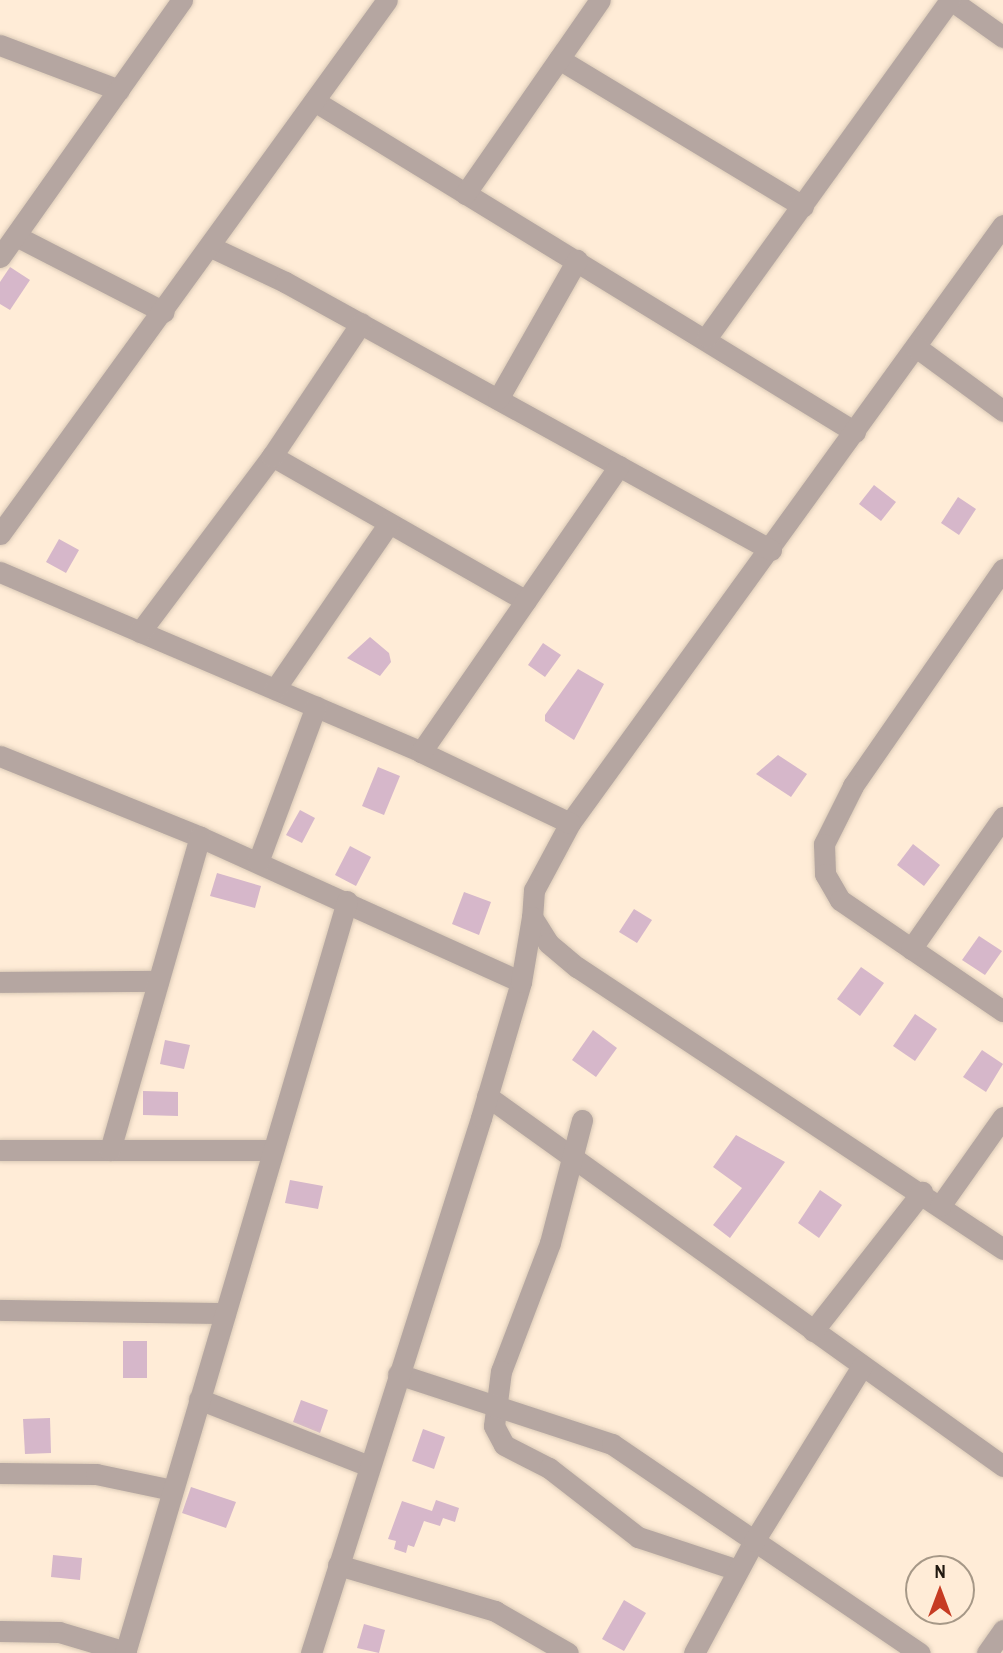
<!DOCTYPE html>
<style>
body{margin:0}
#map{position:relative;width:1003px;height:1653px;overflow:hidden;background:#ffecd7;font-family:"Archivo Narrow",sans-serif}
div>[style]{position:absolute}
.building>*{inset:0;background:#d6b7ca}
.roads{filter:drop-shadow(0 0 2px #dbcab7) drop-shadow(0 0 2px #dbcab7)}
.minor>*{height:21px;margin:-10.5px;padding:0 10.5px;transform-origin:10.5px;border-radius:10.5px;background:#b5a6a1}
span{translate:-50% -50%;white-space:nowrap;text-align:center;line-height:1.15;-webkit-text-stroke:6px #ffecd7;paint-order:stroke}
.north{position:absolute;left:905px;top:1555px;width:70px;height:70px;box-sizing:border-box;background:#ffecd7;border:2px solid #a69887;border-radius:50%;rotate:0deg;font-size:19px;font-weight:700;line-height:28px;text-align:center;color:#211910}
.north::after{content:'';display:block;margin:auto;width:24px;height:32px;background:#c63b23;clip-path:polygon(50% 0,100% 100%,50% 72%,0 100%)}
</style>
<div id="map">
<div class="building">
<i style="clip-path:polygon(10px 267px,30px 280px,10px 310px,0 304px,0 282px)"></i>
<i style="clip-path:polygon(874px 485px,896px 502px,881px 521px,859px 504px)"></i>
<i style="clip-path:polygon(958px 497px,976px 509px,959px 535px,941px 523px)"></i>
<i style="clip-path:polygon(59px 539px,79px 550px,66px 573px,46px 562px)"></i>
<i style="clip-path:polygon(370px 637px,389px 653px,391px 662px,380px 676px,347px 658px)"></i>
<i style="clip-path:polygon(543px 643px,561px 655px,545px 677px,528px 665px)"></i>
<i style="clip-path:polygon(578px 669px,604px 684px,574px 740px,545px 721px,545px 715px)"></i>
<i style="clip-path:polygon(778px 755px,807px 774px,791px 797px,756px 774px)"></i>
<i style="clip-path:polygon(378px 767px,400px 776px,384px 815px,362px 806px)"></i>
<i style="clip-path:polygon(300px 810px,315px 818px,302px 843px,286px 835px)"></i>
<i style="clip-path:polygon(913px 844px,940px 865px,924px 886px,897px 865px)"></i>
<i style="clip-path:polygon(350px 846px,371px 857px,356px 886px,335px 875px)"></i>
<i style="clip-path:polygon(217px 873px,261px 886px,255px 908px,210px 896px)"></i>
<i style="clip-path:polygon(464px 892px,491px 902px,479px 935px,452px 924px)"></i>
<i style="clip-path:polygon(634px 909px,652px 920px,637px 943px,619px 932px)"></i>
<i style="clip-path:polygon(979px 936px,1002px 951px,985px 975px,962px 960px)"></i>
<i style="clip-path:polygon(861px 967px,884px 983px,860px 1016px,837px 999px)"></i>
<i style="clip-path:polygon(915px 1014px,937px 1029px,915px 1061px,893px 1046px)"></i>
<i style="clip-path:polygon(593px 1030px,617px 1048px,596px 1077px,572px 1060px)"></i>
<i style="clip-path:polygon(165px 1040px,190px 1045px,184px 1069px,160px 1064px)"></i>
<i style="clip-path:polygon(982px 1050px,1003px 1064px,986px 1092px,963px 1077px)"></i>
<i style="clip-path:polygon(143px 1091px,178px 1092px,178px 1116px,143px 1115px)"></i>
<i style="clip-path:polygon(736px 1135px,785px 1162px,730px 1238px,713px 1225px,742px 1188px,713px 1167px)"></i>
<i style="clip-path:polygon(290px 1180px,323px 1186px,318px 1209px,285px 1203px)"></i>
<i style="clip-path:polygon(820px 1190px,842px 1205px,819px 1238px,798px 1223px)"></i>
<i style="clip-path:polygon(123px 1341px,147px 1341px,147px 1378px,123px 1378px)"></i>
<i style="clip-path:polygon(301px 1400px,328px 1410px,320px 1433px,293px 1422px)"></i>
<i style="clip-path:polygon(50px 1418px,51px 1453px,25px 1454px,23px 1419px)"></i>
<i style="clip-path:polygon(423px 1429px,445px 1437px,434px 1469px,412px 1461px)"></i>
<i style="clip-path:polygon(191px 1487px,236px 1502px,226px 1528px,182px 1513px)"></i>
<i style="clip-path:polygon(436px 1500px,459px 1508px,455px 1522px,443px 1518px,440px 1526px,424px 1521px,414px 1547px,408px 1545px,406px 1553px,394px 1549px,396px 1541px,388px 1539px,402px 1501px,432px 1511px)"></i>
<i style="clip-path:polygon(53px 1555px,82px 1558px,80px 1580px,51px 1577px)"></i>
<i style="clip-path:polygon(624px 1600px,646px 1613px,624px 1651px,602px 1639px)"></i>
<i style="clip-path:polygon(364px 1624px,385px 1630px,379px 1653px,357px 1648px)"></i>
</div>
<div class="roads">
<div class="minor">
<i style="left:951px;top:0;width:64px;rotate:35.4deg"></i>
<i style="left:0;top:45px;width:127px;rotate:20.7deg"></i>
<i style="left:559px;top:59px;width:285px;rotate:31.1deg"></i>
<i style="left:316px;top:102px;width:632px;rotate:31.48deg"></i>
<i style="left:465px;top:194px;width:236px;rotate:-55.2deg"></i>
<i style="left:1003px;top:225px;width:738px;rotate:125.91deg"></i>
<i style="left:570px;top:823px;width:76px;rotate:118.2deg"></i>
<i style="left:534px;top:890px;width:27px;rotate:94deg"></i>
<i style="left:532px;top:917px;width:31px;rotate:58deg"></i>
<i style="left:548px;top:943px;width:38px;rotate:40deg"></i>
<i style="left:577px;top:967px;width:511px;rotate:33.5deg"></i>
<i style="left:16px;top:236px;width:166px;rotate:27.2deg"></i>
<i style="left:211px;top:247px;width:82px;rotate:25.3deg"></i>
<i style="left:285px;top:282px;width:555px;rotate:28.87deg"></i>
<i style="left:0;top:257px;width:315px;rotate:-54.7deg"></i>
<i style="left:707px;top:337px;width:415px;rotate:-54.2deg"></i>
<i style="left:916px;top:347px;width:108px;rotate:36.3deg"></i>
<i style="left:498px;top:399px;width:160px;rotate:-60.4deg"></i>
<i style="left:272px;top:456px;width:292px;rotate:29.7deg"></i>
<i style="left:0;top:534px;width:659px;rotate:-54.07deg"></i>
<i style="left:1003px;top:569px;width:264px;rotate:124.7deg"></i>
<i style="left:853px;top:786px;width:65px;rotate:116.6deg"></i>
<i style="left:824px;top:844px;width:30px;rotate:88deg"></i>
<i style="left:825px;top:874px;width:30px;rotate:60deg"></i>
<i style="left:840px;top:900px;width:197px;rotate:34.3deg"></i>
<i style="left:0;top:572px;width:458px;rotate:23.1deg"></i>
<i style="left:421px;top:752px;width:165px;rotate:25.5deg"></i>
<i style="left:140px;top:632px;width:220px;rotate:-53.1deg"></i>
<i style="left:272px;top:456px;width:160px;rotate:-56.2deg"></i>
<i style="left:275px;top:689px;width:201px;rotate:-55.5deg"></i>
<i style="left:421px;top:752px;width:348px;rotate:-55.3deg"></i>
<i style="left:0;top:756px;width:216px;rotate:22deg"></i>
<i style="left:200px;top:837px;width:352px;rotate:24.3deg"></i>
<i style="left:258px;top:862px;width:166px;rotate:-69.6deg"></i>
<i style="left:911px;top:949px;width:161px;rotate:-55.1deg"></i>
<i style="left:0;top:982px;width:158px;rotate:-0.4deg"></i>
<i style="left:487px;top:1096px;width:635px;rotate:35.64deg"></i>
<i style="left:582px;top:1120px;width:127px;rotate:104.6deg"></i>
<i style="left:550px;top:1243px;width:137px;rotate:110.9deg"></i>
<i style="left:501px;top:1371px;width:55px;rotate:97.3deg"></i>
<i style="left:494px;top:1426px;width:21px;rotate:62deg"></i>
<i style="left:504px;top:1445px;width:51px;rotate:27.1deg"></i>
<i style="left:549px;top:1468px;width:113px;rotate:37.8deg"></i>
<i style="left:638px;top:1537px;width:105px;rotate:18.3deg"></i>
<i style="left:0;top:1150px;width:271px"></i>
<i style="left:110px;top:1150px;width:326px;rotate:-74deg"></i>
<i style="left:940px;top:1206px;width:109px;rotate:-54.7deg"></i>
<i style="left:0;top:1310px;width:225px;rotate:0.8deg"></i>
<i style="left:813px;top:1331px;width:177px;rotate:-51.9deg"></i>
<i style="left:398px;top:1374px;width:225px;rotate:18.1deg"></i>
<i style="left:612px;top:1444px;width:372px;rotate:34.2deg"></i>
<i style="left:199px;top:1399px;width:183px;rotate:21.5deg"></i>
<i style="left:0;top:1473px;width:96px;rotate:0.6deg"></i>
<i style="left:96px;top:1474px;width:78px;rotate:11.9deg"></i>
<i style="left:338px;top:1565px;width:164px;rotate:16.3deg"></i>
<i style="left:495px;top:1611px;width:84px;rotate:29.9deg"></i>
<i style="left:0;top:1631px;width:59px;rotate:1deg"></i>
<i style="left:59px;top:1632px;width:70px;rotate:16.6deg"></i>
<i style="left:125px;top:1653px;width:784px;rotate:-73.55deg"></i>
<i style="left:311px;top:1653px;width:561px;rotate:-72.37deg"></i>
<i style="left:481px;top:1118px;width:142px;rotate:-73.6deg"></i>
<i style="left:521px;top:982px;width:66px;rotate:-80.4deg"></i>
<i style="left:694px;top:1653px;width:127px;rotate:-61.8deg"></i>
<i style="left:754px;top:1541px;width:206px;rotate:-58.3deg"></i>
<i style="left:987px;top:1653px;width:28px;rotate:-55deg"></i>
</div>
</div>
<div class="north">N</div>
</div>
